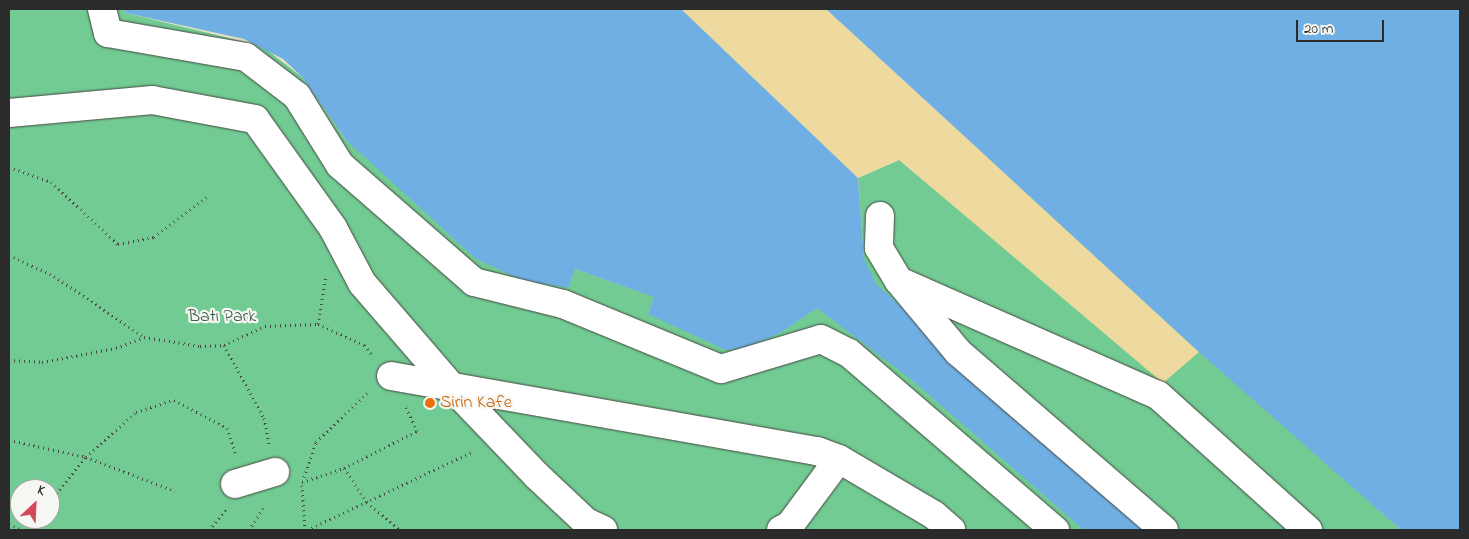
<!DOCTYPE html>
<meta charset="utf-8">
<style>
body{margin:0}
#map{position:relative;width:1469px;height:539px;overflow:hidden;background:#e9e4c5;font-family:"Indie Flower",sans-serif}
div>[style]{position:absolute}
.green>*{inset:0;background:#71cb92}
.sand>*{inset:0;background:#eeda9e}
.water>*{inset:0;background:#70afe3}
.path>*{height:3px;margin-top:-1.5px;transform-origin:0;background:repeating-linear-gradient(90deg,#484742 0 1px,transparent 0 5px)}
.roads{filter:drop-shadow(0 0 1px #484742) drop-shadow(0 0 1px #484742)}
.minor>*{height:28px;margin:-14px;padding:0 14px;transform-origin:14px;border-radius:14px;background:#fff}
.dots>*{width:14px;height:14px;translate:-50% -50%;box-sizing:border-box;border:2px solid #f6f6f2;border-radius:50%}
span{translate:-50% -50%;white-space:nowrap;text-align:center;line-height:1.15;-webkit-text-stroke:4.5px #f6f6f2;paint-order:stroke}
.park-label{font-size:18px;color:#405b4a}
.food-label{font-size:18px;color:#c56008}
.left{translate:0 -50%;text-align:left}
.frame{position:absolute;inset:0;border:10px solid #2b2b2b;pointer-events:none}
.north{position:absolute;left:10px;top:479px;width:50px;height:50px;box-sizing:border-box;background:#f6f6f2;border:1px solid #a5a5a2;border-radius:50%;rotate:25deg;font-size:14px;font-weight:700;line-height:20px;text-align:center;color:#2b2b2b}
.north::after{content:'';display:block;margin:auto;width:18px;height:22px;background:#d1495b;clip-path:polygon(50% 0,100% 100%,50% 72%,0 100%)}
.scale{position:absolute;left:1296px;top:20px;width:88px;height:22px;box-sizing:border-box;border:2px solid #2b2b2b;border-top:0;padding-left:6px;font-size:15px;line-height:18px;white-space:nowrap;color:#2b2b2b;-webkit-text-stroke:4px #f6f6f2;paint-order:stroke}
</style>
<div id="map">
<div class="green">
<i style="clip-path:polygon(evenodd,9px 9px,125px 9px,126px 13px,262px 46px,302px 77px,346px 140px,575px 269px,655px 297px,648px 313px,864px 259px,858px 178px,899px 160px,979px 150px,1401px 530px,9px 530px,9px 9px,20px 489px,50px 489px,50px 519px,20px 519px,20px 489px)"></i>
</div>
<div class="sand">
<i style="clip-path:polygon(681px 9px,826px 9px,1199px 352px,1163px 383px,899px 160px,858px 178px)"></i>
</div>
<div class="water">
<i style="clip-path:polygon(125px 9px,681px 9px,858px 178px,864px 259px,876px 284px,1145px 530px,1084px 530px,912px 380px,817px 308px,780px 333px,747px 347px,726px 350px,648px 314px,654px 297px,575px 269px,568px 288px,522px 280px,476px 259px,346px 140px,302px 77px,283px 59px,244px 39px,126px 13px)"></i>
<i style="clip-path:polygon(826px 9px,1460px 9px,1460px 530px,1401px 530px,1199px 352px)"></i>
</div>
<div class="path">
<i style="left:9px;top:167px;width:45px;rotate:19.7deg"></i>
<i style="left:51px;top:182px;width:91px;rotate:42.8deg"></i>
<i style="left:118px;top:244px;width:37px;rotate:-11deg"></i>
<i style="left:154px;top:237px;width:66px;rotate:-37deg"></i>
<i style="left:9px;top:255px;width:50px;rotate:25deg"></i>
<i style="left:54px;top:276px;width:109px;rotate:34.1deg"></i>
<i style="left:144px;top:337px;width:57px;rotate:9.1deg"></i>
<i style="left:200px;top:346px;width:24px;rotate:-2deg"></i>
<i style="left:224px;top:345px;width:45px;rotate:-24.9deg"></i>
<i style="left:265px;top:326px;width:53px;rotate:-2.2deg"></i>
<i style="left:318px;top:324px;width:50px;rotate:-80.7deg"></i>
<i style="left:318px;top:324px;width:51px;rotate:24.5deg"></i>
<i style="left:364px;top:345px;width:14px;rotate:51deg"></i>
<i style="left:224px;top:345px;width:83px;rotate:61.3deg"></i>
<i style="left:264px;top:418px;width:26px;rotate:79deg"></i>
<i style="left:9px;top:360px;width:33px;rotate:3deg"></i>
<i style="left:42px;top:362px;width:75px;rotate:-10.7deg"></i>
<i style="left:116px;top:348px;width:30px;rotate:-21deg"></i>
<i style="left:9px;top:440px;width:79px;rotate:12.4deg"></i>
<i style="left:86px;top:457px;width:95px;rotate:20.9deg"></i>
<i style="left:344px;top:468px;width:41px;rotate:55.9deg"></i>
<i style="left:367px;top:502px;width:43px;rotate:40.3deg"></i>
<i style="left:304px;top:477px;width:37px;rotate:-71deg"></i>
<i style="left:316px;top:442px;width:72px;rotate:-43.9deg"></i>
<i style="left:302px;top:482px;width:44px;rotate:-18.4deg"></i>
<i style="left:344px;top:468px;width:82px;rotate:-26.9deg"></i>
<i style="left:417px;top:431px;width:26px;rotate:-115deg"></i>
<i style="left:302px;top:485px;width:45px;rotate:86.2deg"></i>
<i style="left:50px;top:501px;width:57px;rotate:-50.7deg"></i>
<i style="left:86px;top:457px;width:67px;rotate:-42deg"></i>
<i style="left:136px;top:412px;width:40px;rotate:-18deg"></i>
<i style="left:174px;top:400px;width:60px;rotate:27.8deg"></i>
<i style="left:227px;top:428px;width:28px;rotate:72deg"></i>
<i style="left:9px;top:524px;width:14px;rotate:25deg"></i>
<i style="left:26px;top:530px;width:14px;rotate:-51deg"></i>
<i style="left:209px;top:530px;width:27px;rotate:-51deg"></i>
<i style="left:249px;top:530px;width:30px;rotate:-57deg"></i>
<i style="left:307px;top:530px;width:185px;rotate:-25.3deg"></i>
</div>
<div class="roads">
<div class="minor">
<i style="left:102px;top:9px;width:25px;rotate:76deg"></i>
<i style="left:108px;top:33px;width:140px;rotate:9.9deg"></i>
<i style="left:246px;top:57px;width:64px;rotate:37.4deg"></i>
<i style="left:297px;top:96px;width:81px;rotate:58.1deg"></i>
<i style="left:340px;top:165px;width:178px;rotate:41.1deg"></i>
<i style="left:474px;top:282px;width:92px;rotate:13.9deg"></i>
<i style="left:563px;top:304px;width:171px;rotate:22.4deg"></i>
<i style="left:721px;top:369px;width:104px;rotate:-16.7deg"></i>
<i style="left:821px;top:339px;width:31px;rotate:27deg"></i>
<i style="left:849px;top:353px;width:272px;rotate:40.7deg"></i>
<i style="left:9px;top:113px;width:144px;rotate:-5.2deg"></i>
<i style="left:152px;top:100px;width:105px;rotate:10.5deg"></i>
<i style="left:255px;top:119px;width:134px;rotate:54.4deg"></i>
<i style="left:333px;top:228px;width:62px;rotate:62.2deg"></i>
<i style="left:362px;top:283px;width:136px;rotate:49.2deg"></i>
<i style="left:451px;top:386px;width:123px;rotate:46.3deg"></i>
<i style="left:536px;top:475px;width:69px;rotate:43.2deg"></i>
<i style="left:586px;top:522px;width:19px;rotate:25deg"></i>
<i style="left:880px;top:216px;width:32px;rotate:92deg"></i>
<i style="left:879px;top:248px;width:39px;rotate:59deg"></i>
<i style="left:899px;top:281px;width:283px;rotate:23.8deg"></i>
<i style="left:1158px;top:395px;width:202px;rotate:42deg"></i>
<i style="left:903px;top:286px;width:86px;rotate:50.2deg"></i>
<i style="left:958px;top:352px;width:272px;rotate:40.8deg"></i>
<i style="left:391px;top:376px;width:433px;rotate:10deg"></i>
<i style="left:817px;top:451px;width:23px;rotate:20deg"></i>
<i style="left:839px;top:459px;width:110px;rotate:30.5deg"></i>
<i style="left:934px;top:515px;width:23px;rotate:41deg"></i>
<i style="left:235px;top:484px;width:42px;rotate:-16.7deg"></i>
<i style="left:781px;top:530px;width:10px;rotate:-29deg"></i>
<i style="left:790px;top:525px;width:82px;rotate:-53.4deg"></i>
</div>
</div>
<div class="dots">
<i style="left:430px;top:403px;background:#e8710a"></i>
</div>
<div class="park-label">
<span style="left:222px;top:317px">Batı Park</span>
</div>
<div class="food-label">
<span class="left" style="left:440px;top:403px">Sirin Kafe</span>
</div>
<div class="frame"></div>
<div class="north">K</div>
<div class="scale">20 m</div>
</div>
